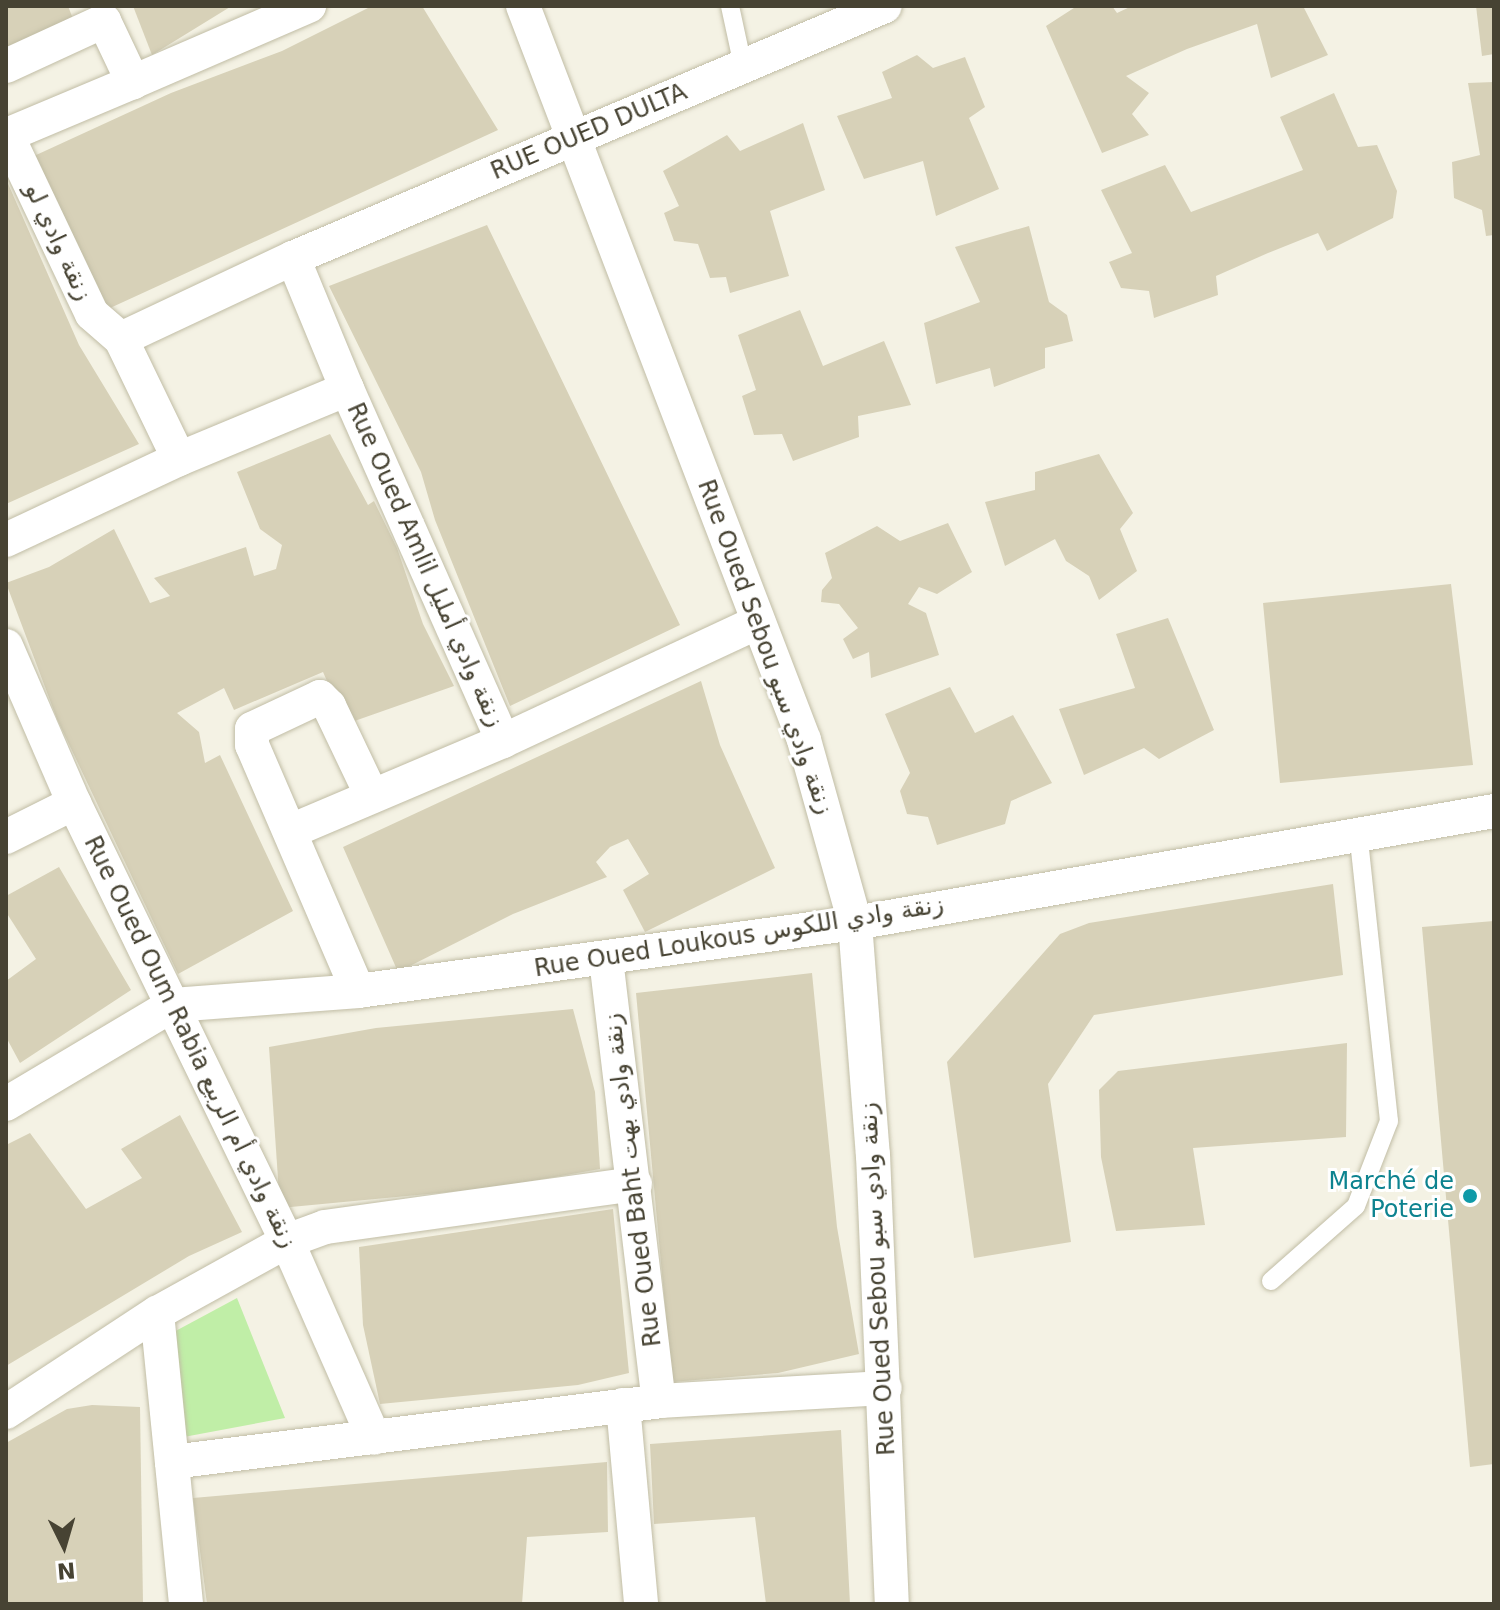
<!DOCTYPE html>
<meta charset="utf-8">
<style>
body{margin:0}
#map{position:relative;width:1500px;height:1610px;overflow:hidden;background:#f4f2e4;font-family:"DejaVu Sans","Noto Sans Arabic",sans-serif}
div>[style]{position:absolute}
.green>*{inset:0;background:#c0eea7}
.building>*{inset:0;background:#d7d1b8}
.roads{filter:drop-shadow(0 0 2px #c1bda5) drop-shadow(0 0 2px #c1bda5)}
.lane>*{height:18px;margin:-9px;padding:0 9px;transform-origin:9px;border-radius:9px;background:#fff}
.street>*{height:34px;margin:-17px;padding:0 17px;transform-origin:17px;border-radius:17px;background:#fff}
.dots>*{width:22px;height:22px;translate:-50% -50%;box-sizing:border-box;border:4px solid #fff;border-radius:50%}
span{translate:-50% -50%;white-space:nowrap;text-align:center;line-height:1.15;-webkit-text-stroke:6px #fff;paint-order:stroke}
.street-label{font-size:24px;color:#474333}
.culture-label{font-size:24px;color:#0d838f}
.right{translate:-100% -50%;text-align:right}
.frame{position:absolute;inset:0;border:8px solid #474333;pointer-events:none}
.north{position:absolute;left:24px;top:1506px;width:80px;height:80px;-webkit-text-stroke:6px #fff;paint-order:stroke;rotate:175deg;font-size:22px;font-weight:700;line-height:32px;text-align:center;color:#474333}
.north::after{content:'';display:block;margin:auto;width:28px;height:36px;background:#474333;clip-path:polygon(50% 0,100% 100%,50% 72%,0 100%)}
</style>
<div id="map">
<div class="green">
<i style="clip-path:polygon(237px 1298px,285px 1418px,173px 1439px,170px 1334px)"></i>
</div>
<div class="building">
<i style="clip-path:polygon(6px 6px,68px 6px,73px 19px,6px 50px)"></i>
<i style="clip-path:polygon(133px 6px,230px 6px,230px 7px,152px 55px)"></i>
<i style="clip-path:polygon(372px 6px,422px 6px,498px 130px,97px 314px,34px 156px,171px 93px,282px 51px)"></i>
<i style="clip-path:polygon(1077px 6px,1112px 6px,1117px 13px,1132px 6px,1303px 6px,1328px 55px,1271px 78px,1257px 24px,1187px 49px,1126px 76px,1149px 93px,1132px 114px,1149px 135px,1102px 153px,1046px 26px)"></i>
<i style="clip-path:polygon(1476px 6px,1494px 6px,1494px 54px,1482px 56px)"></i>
<i style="clip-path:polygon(917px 55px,933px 68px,965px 57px,985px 107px,969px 118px,999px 189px,936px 216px,923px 161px,864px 179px,837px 116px,892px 98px,882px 72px)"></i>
<i style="clip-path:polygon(1494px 82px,1494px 235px,1486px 236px,1482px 210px,1454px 198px,1452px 162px,1480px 155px,1468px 83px)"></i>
<i style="clip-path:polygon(1334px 93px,1358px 147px,1377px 145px,1397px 191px,1393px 218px,1327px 251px,1318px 233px,1268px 253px,1216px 276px,1218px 295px,1154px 318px,1149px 291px,1121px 288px,1109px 262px,1132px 253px,1101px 190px,1165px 165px,1191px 212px,1303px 170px,1280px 117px)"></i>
<i style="clip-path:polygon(803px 123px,825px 190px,770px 211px,789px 276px,730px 293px,726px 277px,710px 278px,698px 244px,674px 241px,664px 213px,679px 206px,663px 171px,727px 135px,740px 151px)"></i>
<i style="clip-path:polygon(6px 179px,79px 345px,139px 444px,6px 504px)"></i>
<i style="clip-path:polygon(487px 225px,680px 625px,510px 706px,435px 520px,421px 472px,329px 286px)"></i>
<i style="clip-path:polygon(1029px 226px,1049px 302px,1067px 315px,1073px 341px,1045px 348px,1045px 368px,994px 387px,990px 368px,936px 384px,924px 323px,980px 302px,955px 247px)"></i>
<i style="clip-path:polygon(800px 310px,823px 366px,884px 341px,911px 405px,858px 416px,859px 437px,793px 461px,782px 434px,754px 435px,742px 396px,756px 390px,738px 335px)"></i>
<i style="clip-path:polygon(330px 434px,368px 505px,374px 501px,397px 548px,423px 624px,454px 686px,346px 724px,323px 672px,234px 710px,224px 688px,177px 713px,199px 732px,205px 763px,220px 755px,293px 911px,178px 974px,57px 719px,6px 583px,49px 567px,114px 529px,150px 603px,170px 596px,154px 578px,246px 547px,254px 576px,276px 569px,282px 545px,260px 529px,237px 472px)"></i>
<i style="clip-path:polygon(1099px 454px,1133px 513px,1120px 529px,1137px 571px,1099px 600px,1089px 576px,1066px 561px,1055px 539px,1005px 566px,985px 502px,1035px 490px,1035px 472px)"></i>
<i style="clip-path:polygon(948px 523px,972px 572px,937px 594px,919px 587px,908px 604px,926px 613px,939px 655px,871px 678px,869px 652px,853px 659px,843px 639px,858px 628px,839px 604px,821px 602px,822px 590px,832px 578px,825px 553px,877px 526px,900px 541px)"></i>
<i style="clip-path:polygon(1451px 584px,1473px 765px,1280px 783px,1263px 603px)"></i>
<i style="clip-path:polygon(1168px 618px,1214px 730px,1159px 759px,1144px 748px,1084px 775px,1059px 709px,1135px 688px,1116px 634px)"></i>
<i style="clip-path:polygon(701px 681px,720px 745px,775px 868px,645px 932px,623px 890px,649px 874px,628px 839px,610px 847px,596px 862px,607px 877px,513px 914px,398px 972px,343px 847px)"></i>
<i style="clip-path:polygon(950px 687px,975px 733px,1013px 715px,1052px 783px,1011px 801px,1005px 824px,937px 845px,928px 817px,907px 814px,900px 791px,910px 773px,885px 714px)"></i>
<i style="clip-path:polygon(59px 867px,131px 990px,20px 1063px,6px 1037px,6px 981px,36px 959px,6px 912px,6px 896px)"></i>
<i style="clip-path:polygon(1333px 884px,1343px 975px,1094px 1015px,1048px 1084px,1071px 1242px,974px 1258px,947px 1062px,1060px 934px,1089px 923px)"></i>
<i style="clip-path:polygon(1494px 921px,1494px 1464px,1470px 1467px,1422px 927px)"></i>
<i style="clip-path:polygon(812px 973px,837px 1227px,859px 1354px,778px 1373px,672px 1382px,636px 993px)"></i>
<i style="clip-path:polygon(573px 1009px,595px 1092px,600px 1169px,492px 1188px,280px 1208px,269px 1047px,376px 1028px)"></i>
<i style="clip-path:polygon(1347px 1043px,1346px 1137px,1193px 1148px,1205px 1225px,1116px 1231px,1101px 1157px,1099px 1090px,1118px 1071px)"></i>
<i style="clip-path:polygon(180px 1115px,242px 1232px,189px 1256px,6px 1366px,6px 1145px,30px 1133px,86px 1209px,142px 1178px,121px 1149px)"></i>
<i style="clip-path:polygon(613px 1209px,629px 1373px,578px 1385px,380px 1404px,363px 1325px,359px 1247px)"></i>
<i style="clip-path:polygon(92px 1405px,140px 1407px,143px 1604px,6px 1604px,6px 1443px,67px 1409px)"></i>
<i style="clip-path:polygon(841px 1430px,850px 1604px,766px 1604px,755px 1517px,654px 1524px,650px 1444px)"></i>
<i style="clip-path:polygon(607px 1462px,608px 1532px,527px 1537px,522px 1604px,207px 1604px,193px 1498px)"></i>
</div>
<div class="roads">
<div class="lane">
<i style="left:730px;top:6px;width:61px;rotate:77.8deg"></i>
<i style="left:1271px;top:1281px;width:113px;rotate:-41.4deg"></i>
<i style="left:1356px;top:1206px;width:91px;rotate:-68.8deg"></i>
<i style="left:1389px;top:1121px;width:292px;rotate:-96.1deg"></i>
</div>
<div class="street">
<i style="left:523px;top:6px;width:786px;rotate:69.05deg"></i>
<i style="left:804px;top:740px;width:190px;rotate:74.4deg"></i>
<i style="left:855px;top:923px;width:233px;rotate:85.6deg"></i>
<i style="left:873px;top:1155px;width:449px;rotate:87.6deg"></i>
<i style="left:6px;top:66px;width:108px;rotate:-24.7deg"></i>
<i style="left:104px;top:21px;width:68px;rotate:64.6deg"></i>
<i style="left:133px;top:82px;width:192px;rotate:-23.4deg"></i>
<i style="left:6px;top:133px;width:200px;rotate:64.6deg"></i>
<i style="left:92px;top:314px;width:38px;rotate:41deg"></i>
<i style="left:7px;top:135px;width:137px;rotate:-22.8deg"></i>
<i style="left:293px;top:258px;width:643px;rotate:-23.06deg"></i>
<i style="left:347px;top:389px;width:385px;rotate:66.1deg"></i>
<i style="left:6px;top:540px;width:191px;rotate:-25.1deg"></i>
<i style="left:179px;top:459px;width:182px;rotate:-22.6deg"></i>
<i style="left:347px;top:389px;width:142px;rotate:-112.4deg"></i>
<i style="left:293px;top:258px;width:190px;rotate:154.8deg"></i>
<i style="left:121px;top:339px;width:133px;rotate:64.2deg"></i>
<i style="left:6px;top:646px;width:171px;rotate:66.6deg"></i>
<i style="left:74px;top:803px;width:487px;rotate:64.1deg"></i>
<i style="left:287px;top:1241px;width:215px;rotate:66.2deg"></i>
<i style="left:291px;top:831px;width:230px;rotate:-23deg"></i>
<i style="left:503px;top:741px;width:279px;rotate:-25deg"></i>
<i style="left:6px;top:837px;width:76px;rotate:-26.6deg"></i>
<i style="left:606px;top:959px;width:445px;rotate:83.2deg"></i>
<i style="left:358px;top:991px;width:268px;rotate:-113.3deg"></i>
<i style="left:252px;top:745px;width:16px;rotate:-90deg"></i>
<i style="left:252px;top:729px;width:75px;rotate:-25.2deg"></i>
<i style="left:320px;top:697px;width:13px;rotate:45deg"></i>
<i style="left:329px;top:706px;width:100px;rotate:64.5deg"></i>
<i style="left:6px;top:1104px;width:194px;rotate:-30.7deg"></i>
<i style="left:173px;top:1005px;width:186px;rotate:-4.3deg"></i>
<i style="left:358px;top:991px;width:502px;rotate:-7.79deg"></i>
<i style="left:855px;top:923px;width:649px;rotate:-9.94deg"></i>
<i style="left:157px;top:1313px;width:292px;rotate:84.3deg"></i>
<i style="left:623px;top:1405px;width:200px;rotate:84.8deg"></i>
<i style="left:6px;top:1412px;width:181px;rotate:-33.3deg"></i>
<i style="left:157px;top:1313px;width:149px;rotate:-29deg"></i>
<i style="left:287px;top:1241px;width:40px;rotate:-20.2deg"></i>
<i style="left:325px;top:1227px;width:313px;rotate:-7.9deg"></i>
<i style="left:172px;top:1462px;width:491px;rotate:-7.1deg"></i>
<i style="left:659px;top:1401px;width:226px;rotate:-3.3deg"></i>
</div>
</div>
<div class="dots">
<i style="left:1470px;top:1196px;background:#0f9aa8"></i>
</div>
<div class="street-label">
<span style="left:589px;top:132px;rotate:-23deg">RUE OUED DULTA</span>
<span style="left:58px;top:242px;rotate:65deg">زنقة وادي لو</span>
<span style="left:425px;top:565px;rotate:66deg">Rue Oued Amlil زنقة وادي أمليل</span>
<span style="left:765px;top:647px;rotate:70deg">Rue Oued Sebou زنقة وادي سبو</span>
<span style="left:739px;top:937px;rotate:-9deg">Rue Oued Loukous زنقة وادي اللكوس</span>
<span style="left:190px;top:1042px;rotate:64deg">Rue Oued Oum Rabia زنقة وادي أم الربيع</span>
<span style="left:633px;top:1180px;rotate:-97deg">Rue Oued Baht زنقة وادي بهت</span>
<span style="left:878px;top:1279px;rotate:-93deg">Rue Oued Sebou زنقة وادي سبو</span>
</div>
<div class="culture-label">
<span class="right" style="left:1454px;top:1196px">Marché de<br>Poterie</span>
</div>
<div class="frame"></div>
<div class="north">N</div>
</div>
